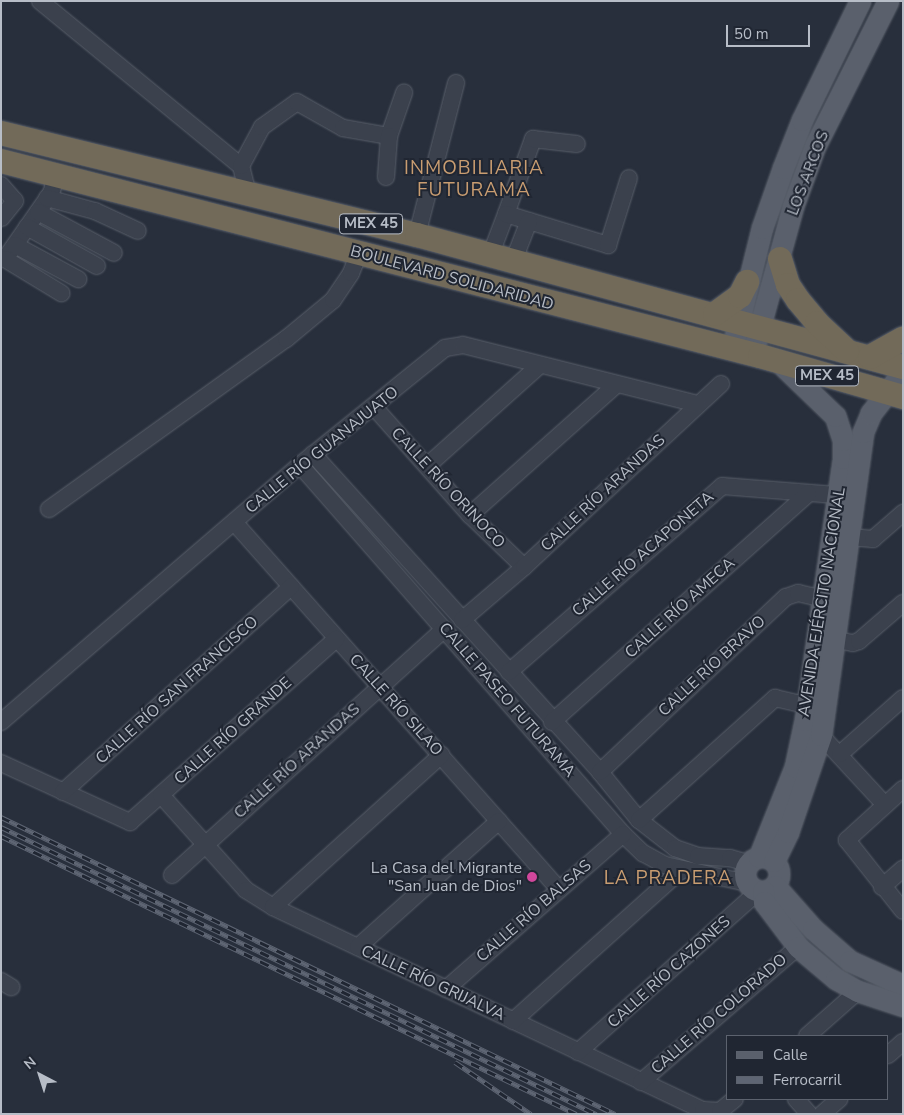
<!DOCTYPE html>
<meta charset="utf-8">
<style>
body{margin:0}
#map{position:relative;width:904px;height:1115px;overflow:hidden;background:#282f3c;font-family:"Nunito Sans",sans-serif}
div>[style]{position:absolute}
.roads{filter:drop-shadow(0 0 1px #595f6a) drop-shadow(0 0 1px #595f6a)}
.minor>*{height:16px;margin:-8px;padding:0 8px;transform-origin:8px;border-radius:8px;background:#3b414d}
.major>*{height:21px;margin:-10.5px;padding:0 10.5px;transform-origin:10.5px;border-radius:10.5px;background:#5a606c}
.major>.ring{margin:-10.5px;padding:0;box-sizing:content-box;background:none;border:21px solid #5a606c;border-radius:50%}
.highway>*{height:24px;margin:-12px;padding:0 12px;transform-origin:12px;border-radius:12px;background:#726a59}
.rail>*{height:5px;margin-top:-2.5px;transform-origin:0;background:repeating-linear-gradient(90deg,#202632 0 9px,#5e6573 0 18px);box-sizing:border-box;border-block:1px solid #5e6573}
.dots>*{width:14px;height:14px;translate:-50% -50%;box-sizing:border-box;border:2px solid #202632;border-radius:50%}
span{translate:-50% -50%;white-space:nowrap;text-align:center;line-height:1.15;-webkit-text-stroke:4px #202632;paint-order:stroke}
.shield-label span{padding:1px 4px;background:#202632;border:1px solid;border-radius:4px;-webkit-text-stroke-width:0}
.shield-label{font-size:15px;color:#b7bdc7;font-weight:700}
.street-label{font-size:16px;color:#b7bdc7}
.poi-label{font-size:16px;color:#b7bdc7}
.right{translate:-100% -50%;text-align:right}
.quarter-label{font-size:19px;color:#c99d71;letter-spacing:1px}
.frame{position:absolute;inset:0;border:2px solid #b7bdc7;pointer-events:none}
.legend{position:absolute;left:726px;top:1035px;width:162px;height:65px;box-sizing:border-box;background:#202632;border:1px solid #5c626e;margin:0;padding:6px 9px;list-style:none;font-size:15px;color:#b7bdc7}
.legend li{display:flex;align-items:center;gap:10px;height:25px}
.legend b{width:25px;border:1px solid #5c626e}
.north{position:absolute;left:15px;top:1050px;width:50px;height:50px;-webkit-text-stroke:4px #202632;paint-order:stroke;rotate:320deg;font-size:14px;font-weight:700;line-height:20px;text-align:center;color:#b7bdc7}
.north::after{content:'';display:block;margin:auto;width:18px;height:22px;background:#b7bdc7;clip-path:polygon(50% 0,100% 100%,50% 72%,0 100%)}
.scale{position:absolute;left:726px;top:25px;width:84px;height:22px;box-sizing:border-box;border:2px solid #b7bdc7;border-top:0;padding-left:6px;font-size:15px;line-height:18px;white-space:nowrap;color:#b7bdc7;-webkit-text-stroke:4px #202632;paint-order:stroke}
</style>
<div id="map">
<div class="roads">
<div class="minor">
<i style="left:40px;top:1px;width:260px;rotate:39.4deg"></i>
<i style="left:241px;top:166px;width:29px;rotate:76deg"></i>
<i style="left:241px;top:166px;width:44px;rotate:-61.7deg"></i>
<i style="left:262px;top:127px;width:43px;rotate:-35.5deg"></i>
<i style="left:297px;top:102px;width:53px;rotate:29.5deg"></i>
<i style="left:343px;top:128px;width:47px;rotate:9.9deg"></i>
<i style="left:389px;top:136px;width:46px;rotate:-70.8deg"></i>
<i style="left:57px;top:175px;width:19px;rotate:108deg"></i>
<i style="left:51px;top:193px;width:80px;rotate:124.9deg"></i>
<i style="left:5px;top:259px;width:66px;rotate:31.3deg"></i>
<i style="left:386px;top:177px;width:41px;rotate:-85.8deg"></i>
<i style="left:1px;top:185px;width:21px;rotate:49deg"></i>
<i style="left:15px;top:201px;width:22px;rotate:129deg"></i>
<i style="left:47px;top:198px;width:50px;rotate:15.2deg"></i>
<i style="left:95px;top:211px;width:47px;rotate:24.9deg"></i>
<i style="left:38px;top:212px;width:86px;rotate:28.3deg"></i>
<i style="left:506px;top:214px;width:80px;rotate:-70.2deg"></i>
<i style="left:533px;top:139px;width:44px;rotate:6.5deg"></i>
<i style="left:27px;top:227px;width:80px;rotate:29.1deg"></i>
<i style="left:417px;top:235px;width:157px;rotate:-75.6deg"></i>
<i style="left:15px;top:245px;width:72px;rotate:28.4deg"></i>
<i style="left:490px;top:256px;width:45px;rotate:-69.1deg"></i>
<i style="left:506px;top:214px;width:107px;rotate:16.9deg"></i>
<i style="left:608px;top:245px;width:70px;rotate:-72.6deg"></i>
<i style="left:513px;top:262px;width:44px;rotate:-68.7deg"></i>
<i style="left:374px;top:407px;width:144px;rotate:48.4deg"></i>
<i style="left:470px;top:515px;width:75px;rotate:43.9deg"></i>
<i style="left:313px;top:454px;width:428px;rotate:47.9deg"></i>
<i style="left:600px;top:772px;width:62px;rotate:50.9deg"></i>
<i style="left:639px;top:820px;width:46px;rotate:37.9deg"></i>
<i style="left:675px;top:848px;width:24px;rotate:19deg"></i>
<i style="left:698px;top:856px;width:32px;rotate:4deg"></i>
<i style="left:730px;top:858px;width:19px;rotate:16deg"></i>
<i style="left:300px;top:465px;width:490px;rotate:48.8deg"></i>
<i style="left:623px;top:834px;width:28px;rotate:44deg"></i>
<i style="left:643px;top:853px;width:25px;rotate:29deg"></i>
<i style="left:665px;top:865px;width:84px;rotate:12.4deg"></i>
<i style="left:427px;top:466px;width:150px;rotate:-41.8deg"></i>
<i style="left:49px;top:509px;width:292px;rotate:-35.7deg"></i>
<i style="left:286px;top:339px;width:61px;rotate:-39.7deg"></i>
<i style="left:333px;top:300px;width:32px;rotate:-56deg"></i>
<i style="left:351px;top:273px;width:22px;rotate:-68deg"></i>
<i style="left:470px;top:515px;width:195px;rotate:-41.7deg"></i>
<i style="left:234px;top:522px;width:489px;rotate:48.5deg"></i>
<i style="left:850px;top:537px;width:23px;rotate:5deg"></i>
<i style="left:873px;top:539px;width:40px;rotate:-41deg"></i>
<i style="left:462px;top:620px;width:82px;rotate:-40.5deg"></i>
<i style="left:524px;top:567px;width:269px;rotate:-42.9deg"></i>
<i style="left:832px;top:639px;width:21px;rotate:11deg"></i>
<i style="left:853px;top:643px;width:6px;rotate:-18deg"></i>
<i style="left:859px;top:641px;width:58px;rotate:-40.8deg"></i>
<i style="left:509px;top:672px;width:283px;rotate:-41.1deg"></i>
<i style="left:722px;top:486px;width:127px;rotate:4.5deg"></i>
<i style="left:1px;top:722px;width:394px;rotate:-40.7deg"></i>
<i style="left:300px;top:465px;width:186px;rotate:-38.9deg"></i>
<i style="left:445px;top:348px;width:18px;rotate:-9deg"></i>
<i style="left:463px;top:345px;width:242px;rotate:14.1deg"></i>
<i style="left:552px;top:722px;width:343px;rotate:-41.7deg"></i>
<i style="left:814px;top:728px;width:105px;rotate:47.3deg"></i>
<i style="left:840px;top:754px;width:84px;rotate:-41.6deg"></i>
<i style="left:1px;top:763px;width:142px;rotate:24.6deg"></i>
<i style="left:130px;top:822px;width:276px;rotate:-41.6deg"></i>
<i style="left:600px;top:772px;width:255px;rotate:-43.3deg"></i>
<i style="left:786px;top:597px;width:13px;rotate:-18deg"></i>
<i style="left:798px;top:593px;width:36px;rotate:13deg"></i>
<i style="left:903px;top:789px;width:76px;rotate:137.7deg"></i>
<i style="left:847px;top:840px;width:90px;rotate:51.7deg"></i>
<i style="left:63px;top:792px;width:307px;rotate:-42deg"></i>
<i style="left:161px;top:795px;width:127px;rotate:48.2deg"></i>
<i style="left:246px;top:890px;width:32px;rotate:32deg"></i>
<i style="left:273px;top:907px;width:476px;rotate:25.3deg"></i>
<i style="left:703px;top:1110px;width:17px;rotate:3deg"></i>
<i style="left:720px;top:1111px;width:19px;rotate:-39deg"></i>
<i style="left:639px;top:820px;width:183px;rotate:-41.9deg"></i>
<i style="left:775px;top:698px;width:32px;rotate:13deg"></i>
<i style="left:172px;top:875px;width:367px;rotate:-42.1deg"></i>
<i style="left:882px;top:887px;width:28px;rotate:-41deg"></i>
<i style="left:273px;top:907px;width:227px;rotate:-42.1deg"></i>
<i style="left:358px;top:947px;width:189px;rotate:-41.8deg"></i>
<i style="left:1px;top:981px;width:12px;rotate:31deg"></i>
<i style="left:446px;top:989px;width:235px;rotate:-41.2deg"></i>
<i style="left:513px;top:1021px;width:224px;rotate:-41.9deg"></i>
<i style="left:807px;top:1036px;width:68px;rotate:-41.4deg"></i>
<i style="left:578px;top:1052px;width:242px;rotate:-41.7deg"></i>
<i style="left:888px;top:1055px;width:20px;rotate:-41deg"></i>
<i style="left:641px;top:1082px;width:207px;rotate:-40.7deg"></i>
<i style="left:796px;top:1099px;width:20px;rotate:49deg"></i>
<i style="left:822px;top:1114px;width:23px;rotate:-41deg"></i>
</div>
<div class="major">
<i style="left:732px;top:349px;width:125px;rotate:-76.1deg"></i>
<i style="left:762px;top:228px;width:64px;rotate:-70.7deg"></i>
<i style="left:783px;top:168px;width:52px;rotate:-68.4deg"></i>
<i style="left:802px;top:120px;width:132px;rotate:-64deg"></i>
<i style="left:752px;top:355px;width:155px;rotate:-74.6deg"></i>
<i style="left:793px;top:206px;width:64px;rotate:-69.9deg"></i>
<i style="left:815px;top:146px;width:162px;rotate:-63.3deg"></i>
<i class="ring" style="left:745px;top:857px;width:13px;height:13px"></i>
<i style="left:759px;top:857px;width:97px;rotate:-68.2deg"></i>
<i style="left:795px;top:767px;width:48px;rotate:-78deg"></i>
<i style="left:805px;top:720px;width:265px;rotate:-81.7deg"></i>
<i style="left:843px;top:458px;width:18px;rotate:-90deg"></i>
<i style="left:843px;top:440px;width:25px;rotate:-108deg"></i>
<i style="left:835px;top:416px;width:76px;rotate:-136.1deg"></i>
<i style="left:774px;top:861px;width:32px;rotate:-64deg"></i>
<i style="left:788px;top:832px;width:102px;rotate:-71.2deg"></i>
<i style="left:821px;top:735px;width:306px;rotate:-82.1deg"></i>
<i style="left:863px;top:432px;width:21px;rotate:-67deg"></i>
<i style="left:871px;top:413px;width:52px;rotate:-52deg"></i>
<i style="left:775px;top:886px;width:57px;rotate:48.5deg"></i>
<i style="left:813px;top:929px;width:49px;rotate:40.9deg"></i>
<i style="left:850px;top:961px;width:58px;rotate:24.4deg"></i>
<i style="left:763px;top:891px;width:11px;rotate:85deg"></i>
<i style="left:764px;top:902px;width:56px;rotate:52.9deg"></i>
<i style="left:798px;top:947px;width:50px;rotate:40.1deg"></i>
<i style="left:836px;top:979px;width:25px;rotate:29deg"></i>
<i style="left:858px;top:991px;width:47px;rotate:18.4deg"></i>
</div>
<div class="highway">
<i style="left:1px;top:133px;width:428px;rotate:13.8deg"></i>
<i style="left:417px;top:235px;width:504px;rotate:15.2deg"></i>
<i style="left:1px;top:161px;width:784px;rotate:14.41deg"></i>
<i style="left:760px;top:356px;width:149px;rotate:16deg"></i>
<i style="left:780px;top:259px;width:27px;rotate:73deg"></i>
<i style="left:788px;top:285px;width:18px;rotate:56deg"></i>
<i style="left:798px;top:300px;width:30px;rotate:50deg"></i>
<i style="left:817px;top:323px;width:41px;rotate:43deg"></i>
<i style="left:715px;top:314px;width:31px;rotate:-36deg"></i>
<i style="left:740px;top:296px;width:16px;rotate:-63deg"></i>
<i style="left:870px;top:357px;width:38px;rotate:-29deg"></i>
</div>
</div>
<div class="rail">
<i style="left:1px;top:817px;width:682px;rotate:25.81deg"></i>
<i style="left:1px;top:827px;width:661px;rotate:25.75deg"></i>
<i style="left:1px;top:836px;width:639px;rotate:25.8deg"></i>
<i style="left:455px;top:1062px;width:92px;rotate:34.4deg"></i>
</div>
<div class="dots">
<i style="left:532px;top:877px;background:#d1479c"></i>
</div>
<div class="shield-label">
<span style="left:371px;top:224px">MEX 45</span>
<span style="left:827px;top:376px">MEX 45</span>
</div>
<div class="street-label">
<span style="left:808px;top:173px;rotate:-69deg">LOS ARCOS</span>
<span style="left:452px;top:278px;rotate:15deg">BOULEVARD SOLIDARIDAD</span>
<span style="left:322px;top:450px;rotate:-39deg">CALLE RÍO GUANAJUATO</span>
<span style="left:448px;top:488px;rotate:47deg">CALLE RÍO ORINOCO</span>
<span style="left:603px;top:493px;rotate:-43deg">CALLE RÍO ARANDAS</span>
<span style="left:643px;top:554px;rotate:-41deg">CALLE RÍO ACAPONETA</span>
<span style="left:822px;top:602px;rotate:-81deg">AVENIDA EJÉRCITO NACIONAL</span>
<span style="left:680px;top:608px;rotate:-42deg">CALLE RÍO AMECA</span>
<span style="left:712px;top:666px;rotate:-43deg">CALLE RÍO BRAVO</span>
<span style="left:177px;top:690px;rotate:-42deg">CALLE RÍO SAN FRANCISCO</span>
<span style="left:507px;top:700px;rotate:49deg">CALLE PASEO FUTURAMA</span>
<span style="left:396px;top:705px;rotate:48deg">CALLE RÍO SILAO</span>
<span style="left:233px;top:731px;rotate:-42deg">CALLE RÍO GRANDE</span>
<span style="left:297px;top:761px;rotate:-42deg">CALLE RÍO ARANDAS</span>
<span style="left:534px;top:911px;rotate:-41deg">CALLE RÍO BALSAS</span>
<span style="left:669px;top:972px;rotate:-42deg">CALLE RÍO CAZONES</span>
<span style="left:433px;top:983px;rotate:25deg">CALLE RÍO GRIJALVA</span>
<span style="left:719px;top:1014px;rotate:-41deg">CALLE RÍO COLORADO</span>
</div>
<div class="poi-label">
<span class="right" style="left:522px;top:877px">La Casa del Migrante<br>"San Juan de Dios"</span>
</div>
<div class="quarter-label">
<span style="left:474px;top:180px">INMOBILIARIA<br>FUTURAMA</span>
<span style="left:668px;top:879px">LA PRADERA</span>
</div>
<div class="frame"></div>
<ul class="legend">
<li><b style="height:6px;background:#5a606c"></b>Calle</li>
<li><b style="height:6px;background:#5e6573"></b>Ferrocarril</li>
</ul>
<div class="north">N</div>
<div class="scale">50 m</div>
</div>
